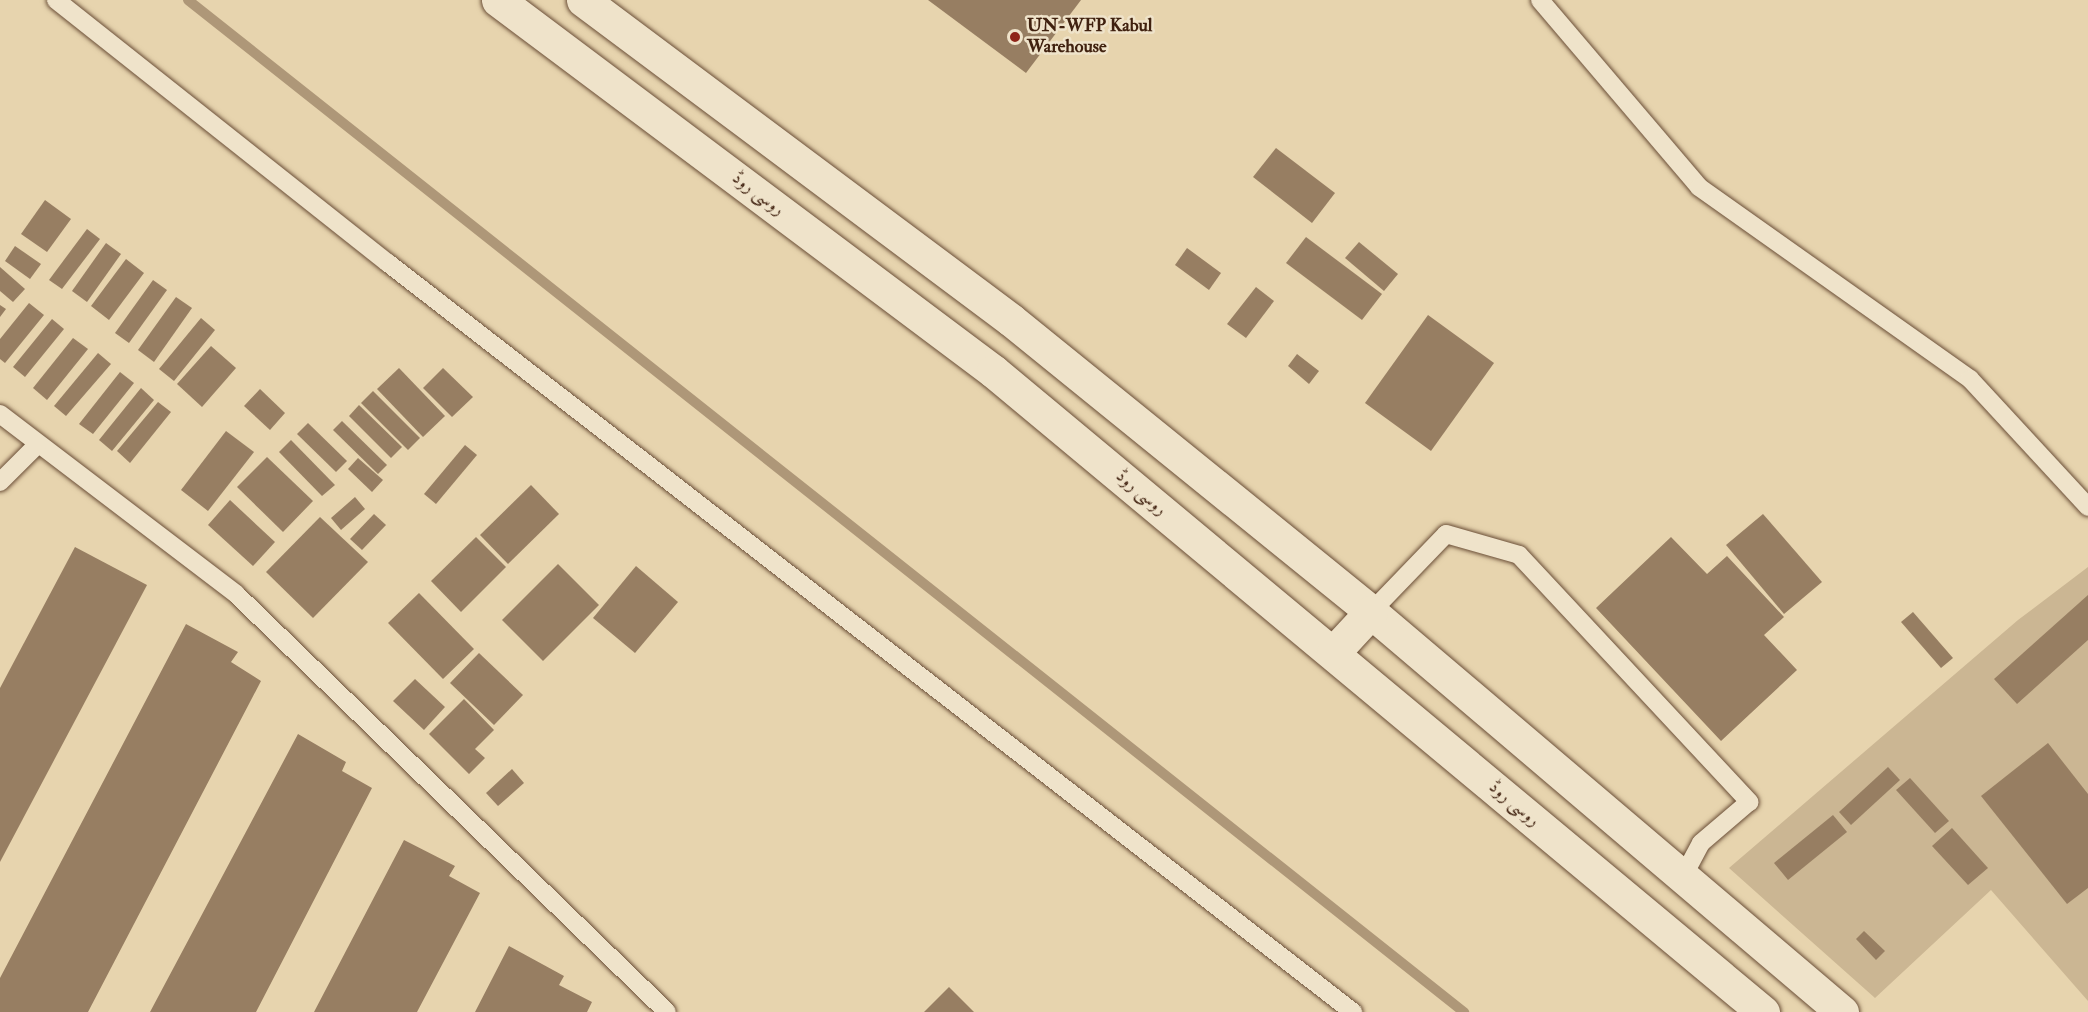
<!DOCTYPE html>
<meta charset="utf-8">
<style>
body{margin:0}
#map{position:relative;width:2088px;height:1012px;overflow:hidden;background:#e7d4ae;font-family:"IM FELL Double Pica",Amiri,serif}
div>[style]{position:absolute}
.green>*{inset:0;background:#cbb693}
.stream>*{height:10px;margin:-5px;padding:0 5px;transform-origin:5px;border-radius:5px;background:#ae9778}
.building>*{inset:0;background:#977e62}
.roads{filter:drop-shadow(0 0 2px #6a4e37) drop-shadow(0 0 2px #6a4e37)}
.lane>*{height:18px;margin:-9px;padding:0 9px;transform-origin:9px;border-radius:9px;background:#efe3ca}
.secondary>*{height:33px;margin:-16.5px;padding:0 16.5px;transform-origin:16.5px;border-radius:16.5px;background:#efe3ca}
.dots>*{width:16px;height:16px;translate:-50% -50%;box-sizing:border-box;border:3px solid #efe3ca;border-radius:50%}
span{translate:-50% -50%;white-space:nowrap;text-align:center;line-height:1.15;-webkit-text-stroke:5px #efe3ca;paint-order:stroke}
.poi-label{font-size:18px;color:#40210f;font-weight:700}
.left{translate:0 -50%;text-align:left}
.street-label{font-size:18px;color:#40210f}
</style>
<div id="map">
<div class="green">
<i style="clip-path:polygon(2088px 567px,2088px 1001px,1991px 890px,1875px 998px,1729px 868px,2018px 620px)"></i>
</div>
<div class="stream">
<i style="left:188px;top:0;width:1629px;rotate:38.42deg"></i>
</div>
<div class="building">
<i style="clip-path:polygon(928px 0,1081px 0,1026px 73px)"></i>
<i style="clip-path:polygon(1276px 148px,1335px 193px,1312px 223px,1253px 177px)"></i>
<i style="clip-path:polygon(45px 200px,71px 219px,47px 252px,21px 234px)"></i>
<i style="clip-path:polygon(87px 229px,100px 239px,62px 289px,49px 280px)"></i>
<i style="clip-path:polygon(1306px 237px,1382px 294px,1362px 320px,1286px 263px)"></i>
<i style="clip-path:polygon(1359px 242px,1398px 274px,1384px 291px,1345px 258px)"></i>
<i style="clip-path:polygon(106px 243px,121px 254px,87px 302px,72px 291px)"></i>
<i style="clip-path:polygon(15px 246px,41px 264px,30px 279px,5px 261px)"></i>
<i style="clip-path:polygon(1187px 248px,1221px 273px,1209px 290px,1175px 265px)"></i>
<i style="clip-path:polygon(126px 259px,144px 273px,109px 320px,91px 306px)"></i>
<i style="clip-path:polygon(0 267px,25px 289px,13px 302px,0 291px)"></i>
<i style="clip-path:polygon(153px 280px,167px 290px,129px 343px,115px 333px)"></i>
<i style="clip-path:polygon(1256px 287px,1274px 301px,1246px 338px,1227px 324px)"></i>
<i style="clip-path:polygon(176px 297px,192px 308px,154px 362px,138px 350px)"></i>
<i style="clip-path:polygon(29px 303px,44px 315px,5px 363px,0 359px,0 339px)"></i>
<i style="clip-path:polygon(0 305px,6px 309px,0 317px)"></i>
<i style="clip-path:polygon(1428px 315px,1494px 363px,1431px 451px,1365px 403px)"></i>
<i style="clip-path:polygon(201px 318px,215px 330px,174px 381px,159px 369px)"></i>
<i style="clip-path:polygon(52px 319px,64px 329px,25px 377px,13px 367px)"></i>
<i style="clip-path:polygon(73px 338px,88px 349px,47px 400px,33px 388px)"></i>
<i style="clip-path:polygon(211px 346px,236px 368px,202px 407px,177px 384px)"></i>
<i style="clip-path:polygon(98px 353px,111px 364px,66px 416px,54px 406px)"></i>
<i style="clip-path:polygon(1297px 354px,1319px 371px,1309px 384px,1288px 366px)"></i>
<i style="clip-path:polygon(399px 368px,445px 416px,423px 437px,377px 389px)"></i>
<i style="clip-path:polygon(443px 368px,473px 397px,452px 417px,423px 388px)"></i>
<i style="clip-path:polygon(120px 372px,134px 383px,93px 434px,79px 424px)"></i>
<i style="clip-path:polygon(141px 388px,154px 400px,112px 451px,99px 440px)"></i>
<i style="clip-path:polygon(260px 389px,285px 413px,270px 430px,244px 406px)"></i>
<i style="clip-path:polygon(373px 391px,420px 438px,408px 450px,361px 403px)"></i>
<i style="clip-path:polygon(158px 402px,171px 412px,130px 463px,117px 451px)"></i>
<i style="clip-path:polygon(359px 405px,402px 447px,391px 458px,349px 416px)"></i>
<i style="clip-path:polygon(342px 421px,387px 465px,378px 474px,333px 430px)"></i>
<i style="clip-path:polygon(308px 423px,347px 461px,336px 472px,297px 434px)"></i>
<i style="clip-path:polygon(226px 431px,254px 452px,208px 511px,181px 490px)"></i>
<i style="clip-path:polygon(291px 440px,335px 485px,322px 496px,279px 452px)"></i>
<i style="clip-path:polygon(465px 445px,477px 455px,436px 504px,424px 494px)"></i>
<i style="clip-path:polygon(267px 457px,313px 501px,283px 532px,237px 487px)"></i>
<i style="clip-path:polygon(358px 458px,383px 480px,372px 492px,348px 469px)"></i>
<i style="clip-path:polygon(531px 485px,559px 514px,508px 564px,480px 535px)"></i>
<i style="clip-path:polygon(355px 497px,365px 509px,341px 530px,331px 518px)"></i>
<i style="clip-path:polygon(230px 500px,275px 542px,253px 566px,208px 525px)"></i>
<i style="clip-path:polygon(374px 514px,386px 525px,362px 550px,350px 539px)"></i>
<i style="clip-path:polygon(1763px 514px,1822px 582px,1784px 614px,1726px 545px)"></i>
<i style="clip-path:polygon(320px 517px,368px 562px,313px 618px,266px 572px)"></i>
<i style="clip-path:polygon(476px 537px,506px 567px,461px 612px,431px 581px)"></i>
<i style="clip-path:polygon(1671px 537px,1707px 574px,1727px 556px,1784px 617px,1764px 635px,1797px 670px,1721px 741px,1596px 608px)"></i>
<i style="clip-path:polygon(75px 547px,147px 585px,0 862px,0 688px)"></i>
<i style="clip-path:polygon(558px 564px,599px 605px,543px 661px,502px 620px)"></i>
<i style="clip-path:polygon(636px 566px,678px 602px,635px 653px,593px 618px)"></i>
<i style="clip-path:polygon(419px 593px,474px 649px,443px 679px,388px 623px)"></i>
<i style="clip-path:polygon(2088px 595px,2088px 640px,2017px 704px,1994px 679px)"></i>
<i style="clip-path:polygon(1913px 612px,1953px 658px,1941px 668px,1901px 622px)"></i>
<i style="clip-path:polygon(186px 624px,238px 652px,231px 662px,261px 681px,88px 1012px,0 1012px,0 978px)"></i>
<i style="clip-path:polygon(479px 653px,523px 695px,494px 725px,450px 683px)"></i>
<i style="clip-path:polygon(415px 679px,445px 707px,424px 730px,393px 701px)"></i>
<i style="clip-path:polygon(464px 699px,494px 730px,475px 749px,485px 758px,469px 774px,429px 734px)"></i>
<i style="clip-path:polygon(298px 734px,346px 762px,342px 771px,372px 788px,256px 1012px,150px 1012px)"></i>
<i style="clip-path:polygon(2048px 743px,2088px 794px,2088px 888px,2067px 904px,1981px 796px)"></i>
<i style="clip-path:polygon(1888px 767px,1900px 780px,1851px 825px,1839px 812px)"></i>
<i style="clip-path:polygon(512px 769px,524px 783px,498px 806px,486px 793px)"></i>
<i style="clip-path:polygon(1910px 778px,1949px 821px,1935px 833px,1896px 790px)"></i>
<i style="clip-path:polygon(1833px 815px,1847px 832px,1788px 880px,1774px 863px)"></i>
<i style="clip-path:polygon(1952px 828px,1988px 868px,1968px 885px,1932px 846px)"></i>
<i style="clip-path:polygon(404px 840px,455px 866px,449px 876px,480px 893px,417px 1012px,314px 1012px)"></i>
<i style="clip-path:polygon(1864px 931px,1885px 951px,1876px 960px,1856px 939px)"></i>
<i style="clip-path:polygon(509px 946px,564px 976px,559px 985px,592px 1002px,587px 1012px,475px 1012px)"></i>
<i style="clip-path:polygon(949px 987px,974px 1012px,924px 1012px)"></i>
</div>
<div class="roads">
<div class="lane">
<i style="left:56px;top:0;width:424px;rotate:38.4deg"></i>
<i style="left:388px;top:263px;width:1222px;rotate:37.82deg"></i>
<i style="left:1540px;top:0;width:245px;rotate:49.6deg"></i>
<i style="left:1699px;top:187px;width:332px;rotate:35.3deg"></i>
<i style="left:1970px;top:379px;width:174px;rotate:47.3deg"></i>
<i style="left:0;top:414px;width:297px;rotate:37.3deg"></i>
<i style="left:236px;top:594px;width:600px;rotate:44.12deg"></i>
<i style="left:0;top:482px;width:54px;rotate:-45deg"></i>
<i style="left:1371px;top:612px;width:108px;rotate:-46.1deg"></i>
<i style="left:1446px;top:534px;width:76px;rotate:16deg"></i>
<i style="left:1519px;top:555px;width:338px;rotate:47deg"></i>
<i style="left:1749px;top:802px;width:63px;rotate:139.5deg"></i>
<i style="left:1701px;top:843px;width:36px;rotate:118deg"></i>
</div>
<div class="secondary">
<i style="left:498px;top:0;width:619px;rotate:36.85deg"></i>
<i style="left:993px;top:371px;width:1002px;rotate:39.78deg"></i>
<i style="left:583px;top:0;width:534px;rotate:36.78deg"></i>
<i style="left:1011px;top:320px;width:464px;rotate:39deg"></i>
<i style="left:1371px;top:612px;width:618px;rotate:40.34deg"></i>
<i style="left:1333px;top:653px;width:56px;rotate:-47.2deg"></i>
</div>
</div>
<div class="dots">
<i style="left:1015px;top:37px;background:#8f2418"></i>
</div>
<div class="poi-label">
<span class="left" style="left:1027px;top:37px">UN-WFP Kabul<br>Warehouse</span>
</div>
<div class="street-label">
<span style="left:758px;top:194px;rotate:37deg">روسی روڈ</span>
<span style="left:1141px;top:493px;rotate:40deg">روسی روڈ</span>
<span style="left:1514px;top:804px;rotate:40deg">روسی روڈ</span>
</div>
</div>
